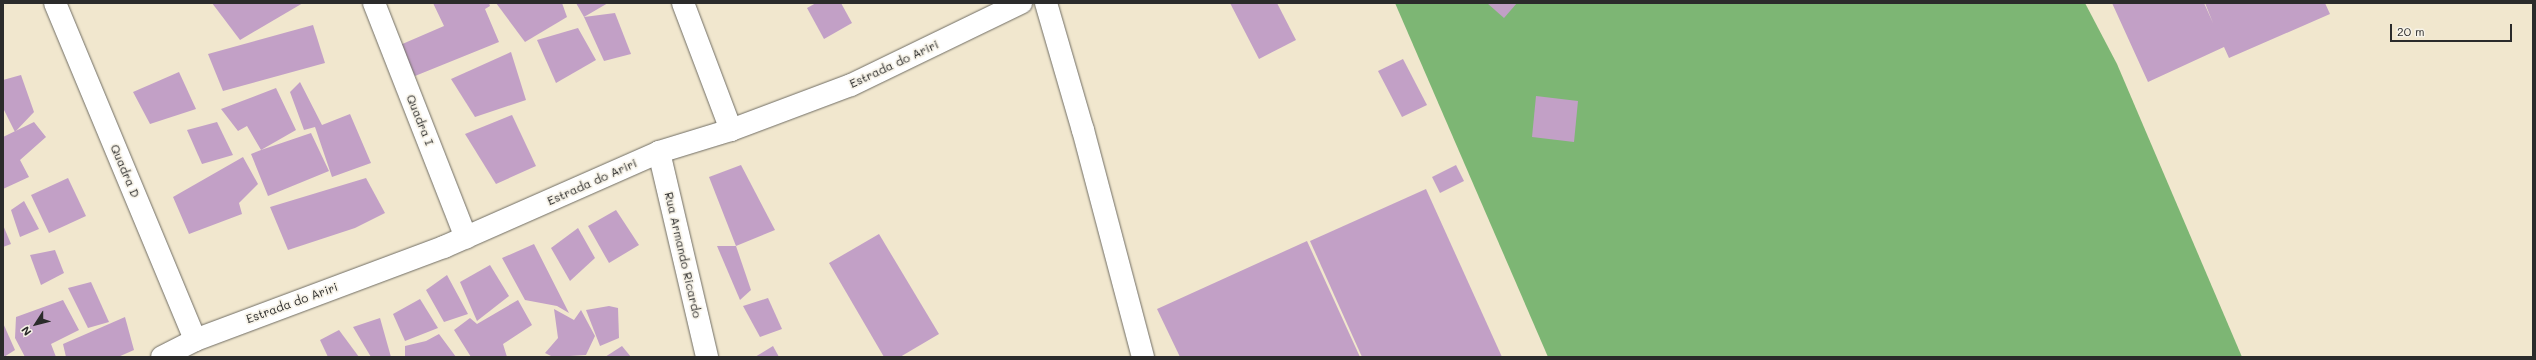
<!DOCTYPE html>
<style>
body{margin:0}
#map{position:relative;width:2536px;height:360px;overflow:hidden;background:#f1e7ce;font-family:Mali,sans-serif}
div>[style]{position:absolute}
.forest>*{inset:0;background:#7db674}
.building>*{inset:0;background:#c2a0c6}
.roads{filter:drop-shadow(0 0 1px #706d64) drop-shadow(0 0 1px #706d64)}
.minor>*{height:22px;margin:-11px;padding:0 11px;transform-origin:11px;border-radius:11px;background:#fff}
span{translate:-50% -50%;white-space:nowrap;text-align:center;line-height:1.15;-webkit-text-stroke:3.5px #f7f3e8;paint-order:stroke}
.street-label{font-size:12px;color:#2b2b2b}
.frame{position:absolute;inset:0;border:4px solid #2b2b2b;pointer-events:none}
.north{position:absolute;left:16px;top:304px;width:40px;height:40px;-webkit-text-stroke:3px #f7f3e8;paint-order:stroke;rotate:234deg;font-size:11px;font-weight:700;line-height:16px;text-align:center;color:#2b2b2b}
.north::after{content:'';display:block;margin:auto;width:14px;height:18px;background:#2b2b2b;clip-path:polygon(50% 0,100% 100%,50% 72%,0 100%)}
.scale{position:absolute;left:2390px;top:24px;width:122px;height:18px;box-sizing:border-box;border:2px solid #2b2b2b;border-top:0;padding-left:5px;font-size:12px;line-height:14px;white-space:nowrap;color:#2b2b2b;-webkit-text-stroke:3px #f7f3e8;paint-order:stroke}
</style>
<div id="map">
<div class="forest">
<i style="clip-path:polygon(1395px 3px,2085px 3px,2117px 64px,2242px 357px,1548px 357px)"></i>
</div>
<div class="building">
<i style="clip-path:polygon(212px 3px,303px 3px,240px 40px)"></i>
<i style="clip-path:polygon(433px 3px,489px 3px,490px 6px,485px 9px,499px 42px,415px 76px,400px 45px,444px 26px)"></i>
<i style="clip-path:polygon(496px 3px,562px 3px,567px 17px,525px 42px)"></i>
<i style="clip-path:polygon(576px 3px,608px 3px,584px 17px)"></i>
<i style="clip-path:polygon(816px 3px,841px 3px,852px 23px,824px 39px,807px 8px)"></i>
<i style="clip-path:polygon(1230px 3px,1277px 3px,1296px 40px,1259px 59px)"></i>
<i style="clip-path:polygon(1487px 3px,1517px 3px,1504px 18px)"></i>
<i style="clip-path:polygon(2112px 3px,2204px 3px,2213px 23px,2205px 3px,2325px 3px,2330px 14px,2229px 58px,2224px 47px,2148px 82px)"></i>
<i style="clip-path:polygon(615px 13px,631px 54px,604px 61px,584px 17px)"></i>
<i style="clip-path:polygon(313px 25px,325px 63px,223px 91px,208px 54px)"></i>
<i style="clip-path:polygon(578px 28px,596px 60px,556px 83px,537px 40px)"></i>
<i style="clip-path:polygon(511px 52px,526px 100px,475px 117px,451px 79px)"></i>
<i style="clip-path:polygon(1403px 59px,1427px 105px,1402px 117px,1378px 71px)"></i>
<i style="clip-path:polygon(179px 72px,196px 109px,150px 124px,133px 92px)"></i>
<i style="clip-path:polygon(21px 75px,34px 112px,15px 132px,3px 108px,3px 80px)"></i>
<i style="clip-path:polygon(300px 82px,322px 125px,350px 114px,371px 163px,332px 177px,315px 127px,304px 130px,290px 92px)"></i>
<i style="clip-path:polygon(276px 88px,296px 130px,261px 150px,311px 133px,329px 171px,268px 196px,251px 154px,261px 150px,247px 126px,238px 131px,221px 109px)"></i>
<i style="clip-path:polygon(1536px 96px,1578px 101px,1574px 142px,1532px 137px)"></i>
<i style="clip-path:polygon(512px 115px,536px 166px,496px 184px,465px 134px)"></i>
<i style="clip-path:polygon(34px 122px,46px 137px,20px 160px,29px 177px,3px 189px,3px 137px)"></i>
<i style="clip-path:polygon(217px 122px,233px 155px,202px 164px,187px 130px)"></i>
<i style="clip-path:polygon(243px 157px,258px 184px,239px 203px,242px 214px,189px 234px,173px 197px)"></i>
<i style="clip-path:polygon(741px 165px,775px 230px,736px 246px,709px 177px)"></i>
<i style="clip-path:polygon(1456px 165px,1464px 181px,1440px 193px,1432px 177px)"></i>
<i style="clip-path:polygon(68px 178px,86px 216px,49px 233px,31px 195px)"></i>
<i style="clip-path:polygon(366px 178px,385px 213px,355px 228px,288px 250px,270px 207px)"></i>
<i style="clip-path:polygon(1426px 189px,1502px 357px,1362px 357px,1310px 241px)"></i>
<i style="clip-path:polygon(24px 201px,39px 229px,20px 237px,11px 210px)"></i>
<i style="clip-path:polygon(616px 210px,639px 245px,609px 263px,588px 226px)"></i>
<i style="clip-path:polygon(3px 225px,11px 244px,3px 247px)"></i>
<i style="clip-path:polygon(578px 228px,595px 258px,570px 281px,551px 248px)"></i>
<i style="clip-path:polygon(879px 234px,939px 334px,900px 357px,884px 357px,829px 263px)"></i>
<i style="clip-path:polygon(1307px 241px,1360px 357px,1180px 357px,1157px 309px)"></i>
<i style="clip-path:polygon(534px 244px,569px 313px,557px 306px,525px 300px,502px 258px)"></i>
<i style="clip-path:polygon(717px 246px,736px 246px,751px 290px,740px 300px)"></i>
<i style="clip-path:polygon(55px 250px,64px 273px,41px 285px,30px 255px)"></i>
<i style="clip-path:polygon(490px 265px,509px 296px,477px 321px,460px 282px)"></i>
<i style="clip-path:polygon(447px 275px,468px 314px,444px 322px,426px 290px)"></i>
<i style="clip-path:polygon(91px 282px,109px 322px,88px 328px,68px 288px)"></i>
<i style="clip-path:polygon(768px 298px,782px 329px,760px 337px,743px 306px)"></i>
<i style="clip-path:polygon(420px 299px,438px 328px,405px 341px,393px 314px)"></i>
<i style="clip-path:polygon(63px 300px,79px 330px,51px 344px,56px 357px,25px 357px,15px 338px,16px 317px)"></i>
<i style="clip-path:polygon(518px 300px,532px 325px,503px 344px,507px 357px,471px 357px,454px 330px,470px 318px,477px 324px)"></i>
<i style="clip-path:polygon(609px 306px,618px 308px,619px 338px,600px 346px,586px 310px)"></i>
<i style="clip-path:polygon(554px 309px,574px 320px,581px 310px,595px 336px,586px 355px,553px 357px,545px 353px,558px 338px)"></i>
<i style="clip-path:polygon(125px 317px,134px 350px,118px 357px,66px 357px,63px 344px)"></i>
<i style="clip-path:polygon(380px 318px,391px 357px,371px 357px,353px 327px)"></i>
<i style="clip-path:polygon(3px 323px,15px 350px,4px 357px,3px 357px)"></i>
<i style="clip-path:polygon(339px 330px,359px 357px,328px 357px,320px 340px)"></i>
<i style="clip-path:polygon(439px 334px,456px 357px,405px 357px,405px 346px,426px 341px)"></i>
<i style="clip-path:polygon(622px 346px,631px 357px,605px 357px)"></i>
<i style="clip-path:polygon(773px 346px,779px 357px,755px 357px)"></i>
</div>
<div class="roads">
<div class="minor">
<i style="left:55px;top:3px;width:365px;rotate:67.4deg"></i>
<i style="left:374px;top:3px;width:252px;rotate:68.6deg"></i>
<i style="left:683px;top:3px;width:136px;rotate:69.3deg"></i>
<i style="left:1046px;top:3px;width:132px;rotate:73.8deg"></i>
<i style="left:1083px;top:130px;width:235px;rotate:75.2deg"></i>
<i style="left:659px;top:152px;width:211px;rotate:76.8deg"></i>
<i style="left:162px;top:357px;width:37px;rotate:-27deg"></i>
<i style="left:195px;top:340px;width:266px;rotate:-20.5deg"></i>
<i style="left:444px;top:247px;width:235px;rotate:-23.8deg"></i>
<i style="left:659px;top:152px;width:75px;rotate:-17deg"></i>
<i style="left:731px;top:130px;width:128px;rotate:-20.6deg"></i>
<i style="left:851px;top:85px;width:189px;rotate:-25.8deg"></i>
</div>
</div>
<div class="street-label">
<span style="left:894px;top:64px;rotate:-25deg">Estrada do Ariri</span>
<span style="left:420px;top:120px;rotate:68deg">Quadra I</span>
<span style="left:125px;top:171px;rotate:67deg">Quadra D</span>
<span style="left:592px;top:182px;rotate:-24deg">Estrada do Ariri</span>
<span style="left:683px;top:255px;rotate:77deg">Rua Armando Ricardo</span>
<span style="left:292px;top:303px;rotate:-20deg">Estrada do Ariri</span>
</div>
<div class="frame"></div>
<div class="north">N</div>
<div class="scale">20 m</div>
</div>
